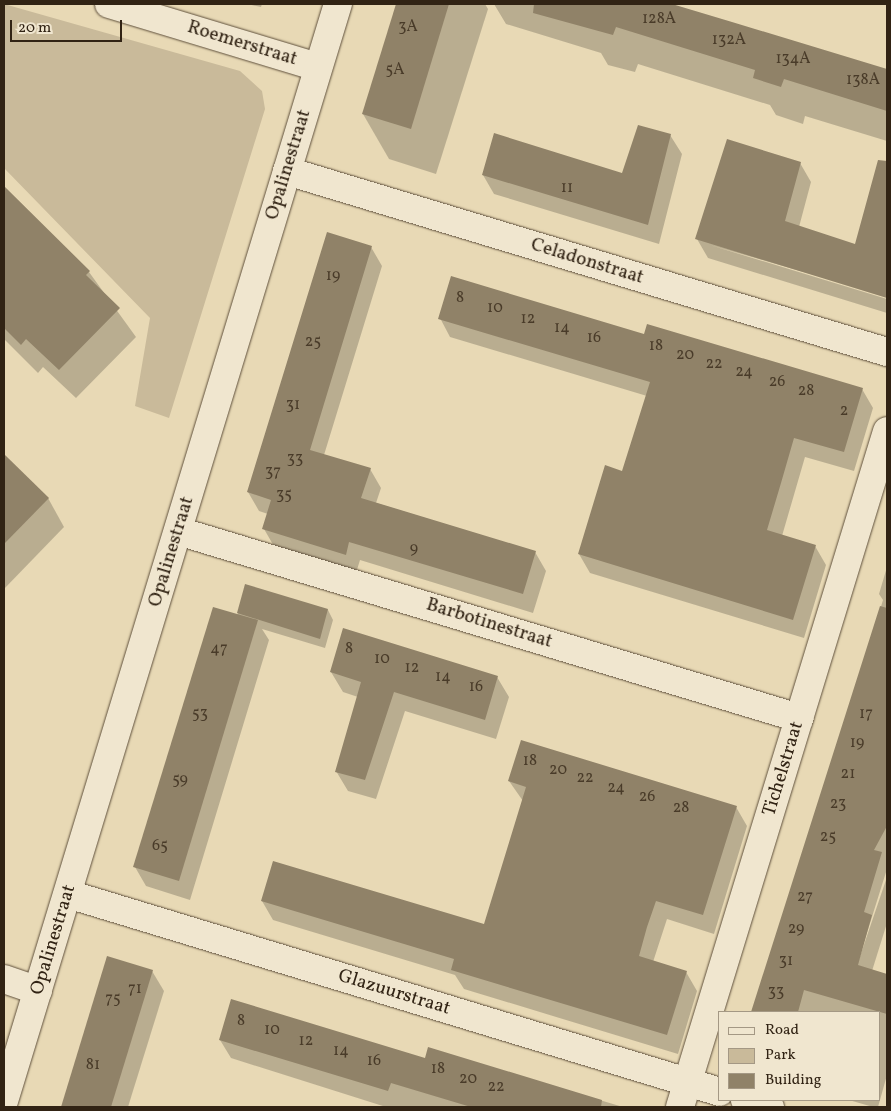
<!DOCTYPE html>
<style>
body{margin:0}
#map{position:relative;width:891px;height:1111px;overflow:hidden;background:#e8d9b5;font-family:Vollkorn,serif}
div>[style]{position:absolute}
.green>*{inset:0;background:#c9ba9a}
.shadow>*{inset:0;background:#0003}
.building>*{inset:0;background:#908268}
.roads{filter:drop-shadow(0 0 1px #5f503c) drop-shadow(0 0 1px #5f503c)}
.minor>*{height:28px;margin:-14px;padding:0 14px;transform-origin:14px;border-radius:14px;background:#f0e6cf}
span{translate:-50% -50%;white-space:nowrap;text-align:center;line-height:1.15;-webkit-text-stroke:5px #f0e6cf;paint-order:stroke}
.number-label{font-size:16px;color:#493b29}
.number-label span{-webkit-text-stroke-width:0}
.street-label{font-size:19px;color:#312314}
.frame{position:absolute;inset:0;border:5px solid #312314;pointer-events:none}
.legend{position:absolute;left:718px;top:1011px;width:162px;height:90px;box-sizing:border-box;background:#f0e6cf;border:1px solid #a49884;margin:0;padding:6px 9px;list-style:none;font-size:15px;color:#312314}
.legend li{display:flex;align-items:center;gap:10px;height:25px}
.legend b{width:25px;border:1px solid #a49884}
.scale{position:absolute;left:10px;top:20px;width:112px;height:22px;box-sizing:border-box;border:2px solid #312314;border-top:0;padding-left:6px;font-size:15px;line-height:18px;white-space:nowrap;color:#312314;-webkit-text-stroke:4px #f0e6cf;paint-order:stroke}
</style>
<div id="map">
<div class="green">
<i style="clip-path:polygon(4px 4px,240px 71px,262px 91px,265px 109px,169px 418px,135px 406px,150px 318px,4px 168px)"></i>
</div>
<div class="shadow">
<i style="clip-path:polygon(247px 4px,262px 4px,261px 7px)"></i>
<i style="clip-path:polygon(397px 4px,485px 4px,488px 9px,436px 174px,389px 159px,363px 114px)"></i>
<i style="clip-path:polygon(494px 4px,668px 4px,887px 70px,887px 141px,805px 116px,803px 124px,776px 115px,770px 105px,638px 64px,635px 72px,608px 65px,601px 53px,506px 24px)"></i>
<i style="clip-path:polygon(670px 135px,682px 154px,659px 244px,494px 194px,483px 175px,623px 174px)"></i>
<i style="clip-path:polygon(800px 163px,811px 182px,799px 227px,856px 246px,871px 188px,887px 193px,887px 296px,710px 245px,887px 299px,887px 313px,708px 258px,697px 239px)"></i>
<i style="clip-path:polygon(4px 188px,89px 272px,136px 337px,76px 398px,43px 367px,38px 373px,4px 339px)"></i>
<i style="clip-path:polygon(371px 247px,382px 266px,324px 455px,370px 469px,381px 488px,376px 503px,535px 552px,546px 571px,533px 613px,360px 560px,356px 573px,275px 548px,264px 529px,268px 514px,259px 511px,248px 492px)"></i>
<i style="clip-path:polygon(440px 318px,645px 335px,862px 389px,873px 408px,854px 471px,805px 457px,782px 536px,815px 546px,826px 565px,804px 638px,590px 573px,579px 554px,623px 472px,647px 396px,450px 337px)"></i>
<i style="clip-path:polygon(4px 455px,48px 498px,64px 527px,4px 589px)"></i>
<i style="clip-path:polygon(887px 567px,887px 869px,855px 971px,887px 877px,887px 923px,872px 971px,887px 975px,887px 1075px,878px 1107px,873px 1107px,849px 1100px,880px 1100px,880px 1012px,753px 1012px,856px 688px,883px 600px,879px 594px)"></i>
<i style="clip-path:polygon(328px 610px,333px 620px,325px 648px,262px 629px,269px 640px,190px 900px,146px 886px,135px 867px,238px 613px)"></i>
<i style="clip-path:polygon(331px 672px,497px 677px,509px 697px,496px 739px,405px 711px,376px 799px,348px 791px,336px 771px,358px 697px,343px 692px)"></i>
<i style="clip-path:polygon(509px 781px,736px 807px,747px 826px,714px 934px,667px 919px,653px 962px,686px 972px,697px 991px,678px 1054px,464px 989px,455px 975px,273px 920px,262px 901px,274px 862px,485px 926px,523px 801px)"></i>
<i style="clip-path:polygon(108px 958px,152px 971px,164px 991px,128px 1107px,63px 1107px)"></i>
<i style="clip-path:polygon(220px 1040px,426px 1059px,429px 1049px,623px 1107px,386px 1107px,231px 1058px)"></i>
</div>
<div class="building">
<i style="clip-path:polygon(396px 4px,449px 4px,411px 129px,362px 114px)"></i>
<i style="clip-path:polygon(534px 4px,672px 4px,732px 22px,887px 69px,887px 111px,784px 79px,781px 87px,753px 78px,755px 70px,616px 27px,613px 35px,533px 13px)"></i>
<i style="clip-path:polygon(638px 125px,671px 134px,648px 225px,482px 175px,494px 133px,622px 173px)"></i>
<i style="clip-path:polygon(727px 139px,801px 162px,785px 221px,855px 244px,878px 160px,887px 161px,887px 298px,695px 239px)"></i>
<i style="clip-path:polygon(4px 186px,90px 271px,86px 275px,120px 308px,59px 370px,26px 339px,21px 345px,4px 328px)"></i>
<i style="clip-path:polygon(327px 232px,372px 246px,310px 450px,371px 468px,361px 498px,536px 551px,523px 594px,349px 542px,346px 555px,262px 529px,271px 500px,247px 492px)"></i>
<i style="clip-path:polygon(451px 276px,644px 334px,647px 324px,863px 388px,844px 452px,794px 438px,781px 483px,767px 530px,816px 545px,793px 620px,578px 554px,605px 465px,622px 471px,650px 382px,438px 319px)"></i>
<i style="clip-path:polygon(4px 454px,49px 498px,4px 544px)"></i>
<i style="clip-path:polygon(245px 584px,328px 609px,320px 639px,237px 613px)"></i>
<i style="clip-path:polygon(880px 606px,887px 608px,887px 826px,874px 850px,882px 852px,864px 912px,872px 915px,858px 965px,887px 974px,887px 1014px,804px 990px,798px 1012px,751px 1012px)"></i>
<i style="clip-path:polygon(213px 607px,258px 620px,179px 881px,133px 867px)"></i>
<i style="clip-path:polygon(343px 628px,498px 676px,485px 720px,394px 692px,365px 780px,335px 772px,361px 682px,330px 672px)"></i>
<i style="clip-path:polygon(521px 740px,737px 806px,703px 915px,656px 901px,647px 927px,639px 956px,687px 971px,667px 1035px,451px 970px,454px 959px,261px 901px,273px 861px,484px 924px,526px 787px,508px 781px)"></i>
<i style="clip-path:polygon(107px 956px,153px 970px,111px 1107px,61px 1107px)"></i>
<i style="clip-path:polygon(231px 999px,425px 1058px,428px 1047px,602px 1100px,601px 1107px,471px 1107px,391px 1083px,388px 1091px,219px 1040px)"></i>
</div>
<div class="roads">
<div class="minor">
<i style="left:109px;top:4px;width:218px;rotate:16.8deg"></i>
<i style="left:287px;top:171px;width:627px;rotate:16.79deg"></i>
<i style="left:178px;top:531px;width:649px;rotate:16.76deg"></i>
<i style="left:68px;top:894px;width:681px;rotate:16.89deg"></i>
<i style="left:4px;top:979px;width:36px;rotate:19deg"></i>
<i style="left:745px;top:1100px;width:26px;rotate:16deg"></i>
<i style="left:4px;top:1101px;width:1147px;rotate:-73.07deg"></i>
<i style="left:680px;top:1107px;width:707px;rotate:-72.97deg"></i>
</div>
</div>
<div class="number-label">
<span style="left:659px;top:19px">128A</span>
<span style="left:408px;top:27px">3A</span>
<span style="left:729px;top:40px">132A</span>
<span style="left:793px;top:59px">134A</span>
<span style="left:395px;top:70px">5A</span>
<span style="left:863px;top:80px">138A</span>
<span style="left:567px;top:188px">11</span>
<span style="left:333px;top:276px">19</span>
<span style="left:460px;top:298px">8</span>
<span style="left:495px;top:308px">10</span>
<span style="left:528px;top:319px">12</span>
<span style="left:562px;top:328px">14</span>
<span style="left:594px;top:338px">16</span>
<span style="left:313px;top:342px">25</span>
<span style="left:656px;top:346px">18</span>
<span style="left:685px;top:355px">20</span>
<span style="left:714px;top:364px">22</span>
<span style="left:744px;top:372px">24</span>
<span style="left:777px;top:382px">26</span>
<span style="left:806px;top:391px">28</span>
<span style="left:293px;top:405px">31</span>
<span style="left:844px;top:411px">2</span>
<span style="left:295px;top:459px">33</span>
<span style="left:273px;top:472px">37</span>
<span style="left:284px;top:495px">35</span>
<span style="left:414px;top:549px">9</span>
<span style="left:219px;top:649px">47</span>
<span style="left:349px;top:649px">8</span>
<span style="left:382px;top:659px">10</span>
<span style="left:412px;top:668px">12</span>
<span style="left:443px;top:677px">14</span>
<span style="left:476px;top:687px">16</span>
<span style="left:200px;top:714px">53</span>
<span style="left:866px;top:714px">17</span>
<span style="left:857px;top:743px">19</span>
<span style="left:530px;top:761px">18</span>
<span style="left:558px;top:770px">20</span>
<span style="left:848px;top:774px">21</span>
<span style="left:585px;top:778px">22</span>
<span style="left:180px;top:780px">59</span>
<span style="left:616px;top:788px">24</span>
<span style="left:647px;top:797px">26</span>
<span style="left:838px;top:804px">23</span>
<span style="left:681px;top:808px">28</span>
<span style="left:828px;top:837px">25</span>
<span style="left:160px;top:846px">65</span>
<span style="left:805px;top:897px">27</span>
<span style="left:796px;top:929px">29</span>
<span style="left:786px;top:961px">31</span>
<span style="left:135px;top:989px">71</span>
<span style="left:776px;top:992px">33</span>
<span style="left:113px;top:999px">75</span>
<span style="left:241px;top:1021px">8</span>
<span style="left:272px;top:1030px">10</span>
<span style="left:306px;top:1041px">12</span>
<span style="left:341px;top:1051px">14</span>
<span style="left:374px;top:1061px">16</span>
<span style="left:93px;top:1065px">81</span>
<span style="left:438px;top:1069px">18</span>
<span style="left:468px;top:1079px">20</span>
<span style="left:496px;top:1087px">22</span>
</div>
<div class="street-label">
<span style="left:242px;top:44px;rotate:17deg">Roemerstraat</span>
<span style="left:289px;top:165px;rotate:-73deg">Opalinestraat</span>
<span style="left:587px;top:262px;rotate:17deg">Celadonstraat</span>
<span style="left:172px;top:552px;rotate:-73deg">Opalinestraat</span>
<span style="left:489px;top:624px;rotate:17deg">Barbotinestraat</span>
<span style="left:784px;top:769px;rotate:-73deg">Tichelstraat</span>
<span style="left:54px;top:940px;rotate:-73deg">Opalinestraat</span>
<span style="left:394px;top:993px;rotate:17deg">Glazuurstraat</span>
</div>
<div class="frame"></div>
<ul class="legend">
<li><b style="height:6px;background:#f0e6cf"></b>Road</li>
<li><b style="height:14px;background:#c9ba9a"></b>Park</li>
<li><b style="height:14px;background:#908268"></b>Building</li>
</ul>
<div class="scale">20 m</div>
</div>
